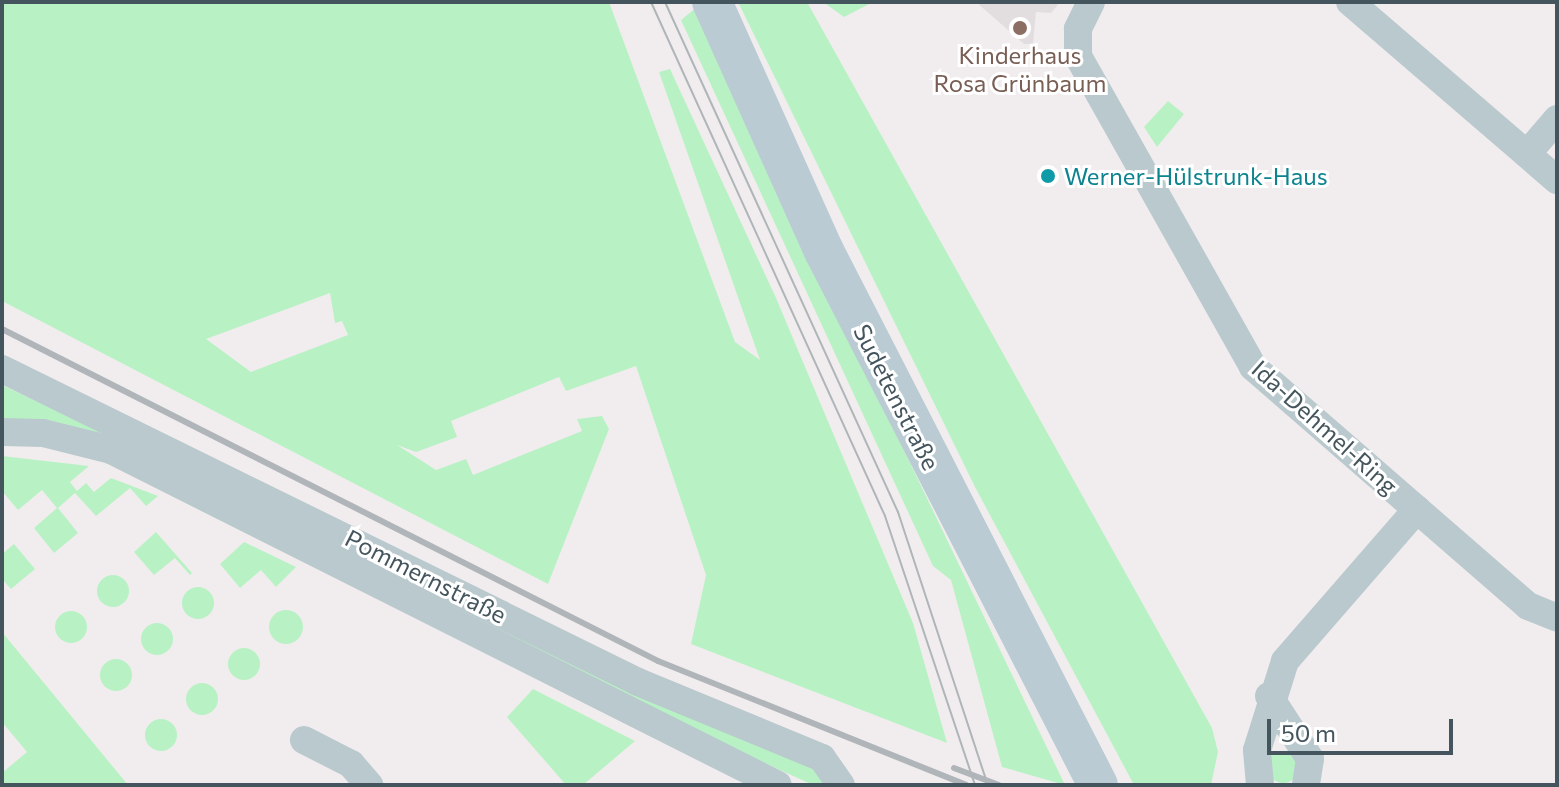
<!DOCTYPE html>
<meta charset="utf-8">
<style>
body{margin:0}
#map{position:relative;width:1559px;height:787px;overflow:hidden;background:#f1edee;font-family:Commissioner,sans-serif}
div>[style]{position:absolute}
.education>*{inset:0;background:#e2dee0}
.green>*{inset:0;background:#b8f2c4}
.round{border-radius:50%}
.minor>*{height:28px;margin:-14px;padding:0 14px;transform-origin:14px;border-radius:14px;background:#bac9ce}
.secondary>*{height:40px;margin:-20px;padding:0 20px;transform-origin:20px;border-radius:20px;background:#bacbd4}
.tram>*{height:2px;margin:-1px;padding:0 1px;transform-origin:1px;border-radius:1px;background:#afb5b9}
.rail>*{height:6px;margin:-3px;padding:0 3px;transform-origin:3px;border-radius:3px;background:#afb5b9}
.dots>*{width:22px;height:22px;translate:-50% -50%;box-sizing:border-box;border:4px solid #fff;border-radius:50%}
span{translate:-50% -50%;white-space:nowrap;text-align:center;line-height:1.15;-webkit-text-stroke:6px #fff;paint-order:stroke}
.education-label{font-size:24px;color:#785e54}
.culture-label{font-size:24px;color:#0d838f}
.left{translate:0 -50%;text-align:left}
.street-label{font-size:24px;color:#44555d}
.frame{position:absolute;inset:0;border:4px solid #44555d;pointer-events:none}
.scale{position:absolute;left:1267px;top:719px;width:186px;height:36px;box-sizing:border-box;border:4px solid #44555d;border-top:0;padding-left:10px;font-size:24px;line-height:28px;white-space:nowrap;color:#44555d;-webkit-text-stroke:6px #fff;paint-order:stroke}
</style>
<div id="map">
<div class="education">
<i style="clip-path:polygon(976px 2px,1060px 2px,1051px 13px,1036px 12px,1033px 44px,1024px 44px)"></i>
</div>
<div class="green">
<i style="clip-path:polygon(evenodd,2px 2px,609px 2px,735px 342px,760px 360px,659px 72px,670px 69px,776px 298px,913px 623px,947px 743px,691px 644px,706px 575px,636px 366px,566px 391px,559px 377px,451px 421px,457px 437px,416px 452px,397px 445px,436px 470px,466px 459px,473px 475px,582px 431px,577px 419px,602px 416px,609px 429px,548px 584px,2px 301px,2px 2px,330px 293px,335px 323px,342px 321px,348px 335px,251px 372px,206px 339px,330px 293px)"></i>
<i style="clip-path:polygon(738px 2px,807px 2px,1212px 728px,1218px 752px,1211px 785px,1134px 785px,975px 487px)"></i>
<i style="clip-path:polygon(823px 2px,873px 2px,844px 17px)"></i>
<i style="clip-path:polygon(697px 7px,784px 201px,1065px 785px,1002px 767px,951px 580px,933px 566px,681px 20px)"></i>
<i style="clip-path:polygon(1168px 101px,1184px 114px,1157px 147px,1144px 127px)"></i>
<i style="clip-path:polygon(2px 385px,816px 769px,830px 785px,813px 785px,605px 690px,117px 442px,2px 421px)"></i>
<i style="clip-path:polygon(2px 456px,89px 466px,70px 482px,77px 491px,86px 483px,94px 492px,111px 478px,158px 496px,146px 506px,130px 488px,96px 516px,75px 493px,58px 508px,78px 533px,54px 553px,34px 528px,57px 508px,42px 490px,18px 510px,2px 491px)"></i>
<i style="clip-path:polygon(156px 532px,192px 573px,190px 575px,175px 558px,154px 575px,134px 552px)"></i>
<i style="clip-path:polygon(244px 542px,296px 567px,276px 587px,261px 570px,240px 588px,220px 564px)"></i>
<i style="clip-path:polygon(14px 544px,35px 569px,11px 589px,2px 579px,2px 554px)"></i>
<i class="round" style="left:97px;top:575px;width:32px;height:32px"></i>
<i class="round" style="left:182px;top:587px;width:32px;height:32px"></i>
<i class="round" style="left:269px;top:610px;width:34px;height:34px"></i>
<i class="round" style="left:55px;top:611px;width:32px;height:32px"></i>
<i class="round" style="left:141px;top:623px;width:32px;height:32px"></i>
<i style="clip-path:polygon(2px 632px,128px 785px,2px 785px,2px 773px,27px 752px,2px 722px)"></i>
<i class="round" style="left:228px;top:648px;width:32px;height:32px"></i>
<i class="round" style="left:100px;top:659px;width:32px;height:32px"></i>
<i class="round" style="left:186px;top:683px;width:32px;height:32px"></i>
<i style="clip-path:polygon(533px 689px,635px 741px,583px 785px,566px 785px,507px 717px)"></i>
<i class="round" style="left:145px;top:719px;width:32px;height:32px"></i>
<i class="round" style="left:1267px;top:751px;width:32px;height:32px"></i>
</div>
<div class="minor">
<i style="left:1091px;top:2px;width:30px;rotate:116deg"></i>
<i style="left:1078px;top:29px;width:27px;rotate:90deg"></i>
<i style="left:1078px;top:56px;width:357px;rotate:60.6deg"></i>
<i style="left:1253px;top:367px;width:364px;rotate:41deg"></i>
<i style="left:1528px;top:606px;width:31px;rotate:22deg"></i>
<i style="left:1350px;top:2px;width:273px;rotate:40.7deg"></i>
<i style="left:1527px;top:154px;width:46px;rotate:-49.4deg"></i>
<i style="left:2px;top:369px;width:709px;rotate:26.2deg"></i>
<i style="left:638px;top:682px;width:199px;rotate:22.4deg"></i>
<i style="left:822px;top:758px;width:33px;rotate:55deg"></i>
<i style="left:2px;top:432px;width:41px;rotate:1.4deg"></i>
<i style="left:43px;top:433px;width:70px;rotate:14deg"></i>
<i style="left:111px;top:450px;width:746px;rotate:26.67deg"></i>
<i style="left:1269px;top:696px;width:75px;rotate:56.9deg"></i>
<i style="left:1310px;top:759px;width:26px;rotate:99deg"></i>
<i style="left:304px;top:740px;width:53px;rotate:27.1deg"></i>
<i style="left:351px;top:764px;width:28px;rotate:49deg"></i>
<i style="left:1260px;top:785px;width:35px;rotate:-95deg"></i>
<i style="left:1257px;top:750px;width:93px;rotate:-72.5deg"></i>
<i style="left:1285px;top:661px;width:201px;rotate:-49deg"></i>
</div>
<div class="secondary">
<i style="left:712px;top:2px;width:273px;rotate:65.8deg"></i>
<i style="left:824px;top:251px;width:600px;rotate:62.84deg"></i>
</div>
<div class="tram">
<i style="left:651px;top:2px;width:565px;rotate:65.52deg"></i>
<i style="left:885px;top:516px;width:284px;rotate:71.5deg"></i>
<i style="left:665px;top:2px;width:561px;rotate:65.45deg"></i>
<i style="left:898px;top:512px;width:287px;rotate:71.8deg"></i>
</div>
<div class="rail">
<i style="left:2px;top:329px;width:735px;rotate:26.84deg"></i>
<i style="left:658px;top:661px;width:332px;rotate:21.9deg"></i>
<i style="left:954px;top:768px;width:48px;rotate:20.7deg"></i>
</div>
<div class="dots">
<i style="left:1020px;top:28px;background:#8d6e63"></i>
<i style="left:1048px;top:176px;background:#0f9aa8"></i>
</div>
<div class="education-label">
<span style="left:1020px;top:69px">Kinderhaus<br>Rosa Grünbaum</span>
</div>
<div class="culture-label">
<span class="left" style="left:1064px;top:176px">Werner-Hülstrunk-Haus</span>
</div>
<div class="street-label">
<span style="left:897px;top:397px;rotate:63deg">Sudetenstraße</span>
<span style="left:1325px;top:427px;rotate:42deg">Ida-Dehmel-Ring</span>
<span style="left:426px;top:576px;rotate:27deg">Pommernstraße</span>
</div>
<div class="frame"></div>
<div class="scale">50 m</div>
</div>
